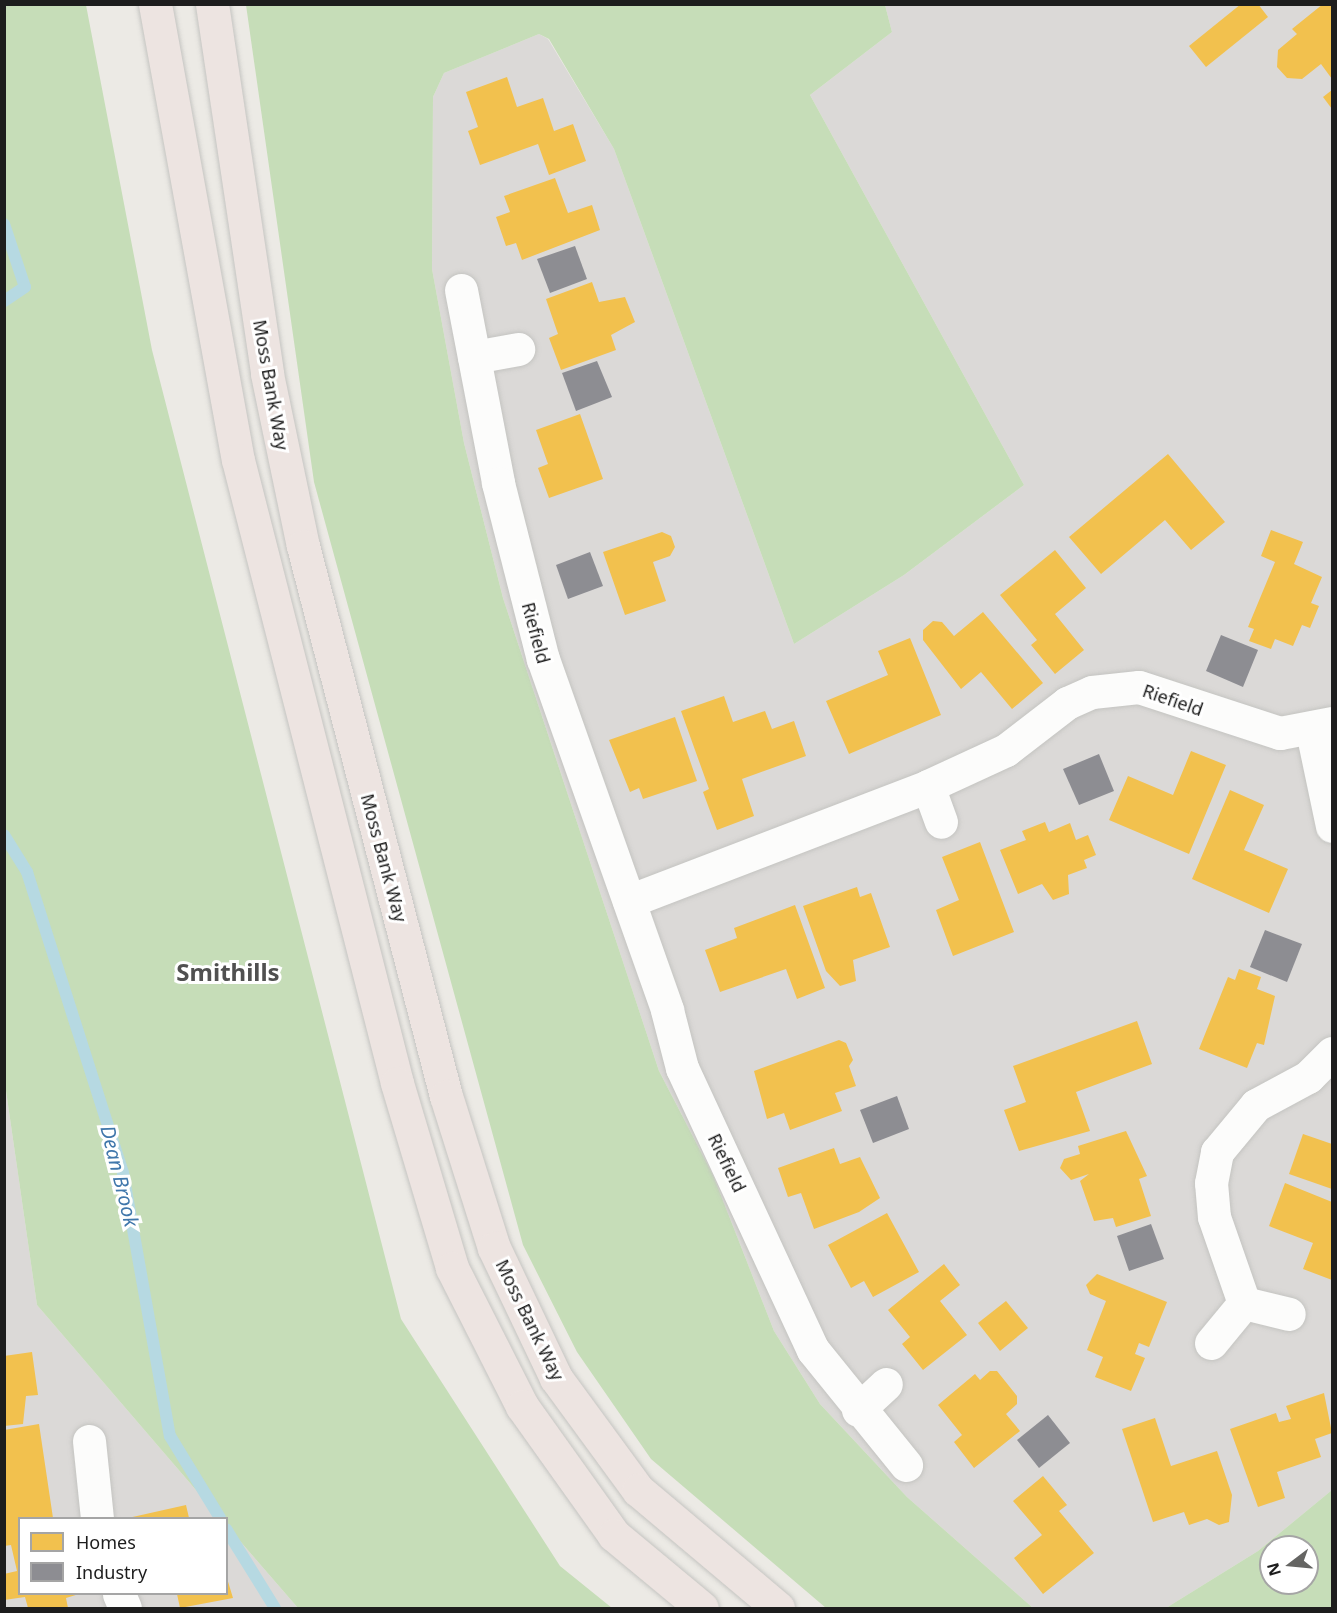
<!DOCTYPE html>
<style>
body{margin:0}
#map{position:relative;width:1337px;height:1613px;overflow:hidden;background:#eceae5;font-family:"Noto Sans",sans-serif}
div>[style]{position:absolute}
.residential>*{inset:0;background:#dbd9d7}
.forest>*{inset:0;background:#c6ddb8}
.homes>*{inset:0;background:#f2c14e}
.industry>*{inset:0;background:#8d8d92}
.stream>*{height:12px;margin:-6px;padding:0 6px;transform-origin:6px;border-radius:6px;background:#b6d9e2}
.roads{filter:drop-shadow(0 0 2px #c4c4c1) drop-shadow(0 0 2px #c4c4c1)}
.minor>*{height:33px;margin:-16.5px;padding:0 16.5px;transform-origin:16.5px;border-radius:16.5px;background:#fcfcfb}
.trunk>*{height:33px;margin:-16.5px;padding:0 16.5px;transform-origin:16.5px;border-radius:16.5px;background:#ede4e1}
span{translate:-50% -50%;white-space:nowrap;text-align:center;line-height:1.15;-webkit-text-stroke:6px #fff;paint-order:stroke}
.street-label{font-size:18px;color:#1d1d1d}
.water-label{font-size:20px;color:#4077ab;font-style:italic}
.district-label{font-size:24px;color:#505050;font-weight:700}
.frame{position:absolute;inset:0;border:6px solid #1d1d1d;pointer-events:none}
.legend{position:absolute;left:18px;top:1517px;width:210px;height:78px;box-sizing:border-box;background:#fff;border:2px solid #a5a5a5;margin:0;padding:8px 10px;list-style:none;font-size:18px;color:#1d1d1d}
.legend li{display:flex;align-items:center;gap:12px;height:30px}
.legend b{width:30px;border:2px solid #a5a5a5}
.north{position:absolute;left:1259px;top:1535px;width:60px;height:60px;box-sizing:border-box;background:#fff;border:2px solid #a5a5a5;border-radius:50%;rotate:254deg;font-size:16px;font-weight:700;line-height:24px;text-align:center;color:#1d1d1d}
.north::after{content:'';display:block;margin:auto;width:21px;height:27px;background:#656563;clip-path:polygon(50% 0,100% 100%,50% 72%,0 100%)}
</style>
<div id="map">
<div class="residential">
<i style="clip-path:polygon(885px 5px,1332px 5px,1332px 1490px,1258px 1551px,1166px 1608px,1033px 1608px,907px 1497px,820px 1404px,774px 1331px,713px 1175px,659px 1071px,503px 598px,464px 443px,432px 269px,433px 97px,444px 73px,539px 34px,548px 39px,614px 149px,794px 644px,904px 575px,1024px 485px,810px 95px,892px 32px)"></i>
<i style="clip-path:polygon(4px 1077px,37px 1305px,220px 1518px,20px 1518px,20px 1594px,226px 1594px,227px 1526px,298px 1608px,5px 1608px)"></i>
</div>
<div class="forest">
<i style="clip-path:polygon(4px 5px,86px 5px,152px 350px,401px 1319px,560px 1566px,612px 1608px,298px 1608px,227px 1526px,226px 1518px,220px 1518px,37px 1305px,4px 1077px)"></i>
<i style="clip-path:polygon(246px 5px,885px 5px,892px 32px,810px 95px,1024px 485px,904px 575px,794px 644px,614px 149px,549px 39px,539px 34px,444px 73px,433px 97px,432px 269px,464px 443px,503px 598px,659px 1071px,713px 1175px,774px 1331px,820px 1404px,907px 1497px,1033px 1608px,826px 1608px,651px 1459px,577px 1352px,523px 1245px,314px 482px)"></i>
<i style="clip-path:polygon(evenodd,1332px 1490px,1332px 1608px,1166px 1608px,1258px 1551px,1332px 1490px,1271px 1547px,1307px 1547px,1307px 1583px,1271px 1583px,1271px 1547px)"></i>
</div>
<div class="homes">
<i style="clip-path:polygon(1241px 4px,1258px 4px,1268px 17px,1206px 67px,1189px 46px)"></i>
<i style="clip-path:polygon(1323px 4px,1332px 4px,1332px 79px,1321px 64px,1302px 79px,1287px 78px,1277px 67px,1278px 50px,1297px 34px,1292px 29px)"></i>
<i style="clip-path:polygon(507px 77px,517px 107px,543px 98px,554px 131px,573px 124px,586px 161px,549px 175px,538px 144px,480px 165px,468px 131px,478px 127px,466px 92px)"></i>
<i style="clip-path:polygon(1332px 90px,1332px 109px,1323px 97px)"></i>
<i style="clip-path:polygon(555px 178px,568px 213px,592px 205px,600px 230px,522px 260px,516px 243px,506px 246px,496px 217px,510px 212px,504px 196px)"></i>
<i style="clip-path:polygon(592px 282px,599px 302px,625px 297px,635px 322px,611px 335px,616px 350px,561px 370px,549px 338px,558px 334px,546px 299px)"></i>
<i style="clip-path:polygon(580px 414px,603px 479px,549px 498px,538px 468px,548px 464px,536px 430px)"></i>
<i style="clip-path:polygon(1168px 454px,1225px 522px,1191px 550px,1165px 520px,1101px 574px,1069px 537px)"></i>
<i style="clip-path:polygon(1271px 530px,1303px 542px,1294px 564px,1322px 577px,1311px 603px,1319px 606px,1310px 628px,1302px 625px,1293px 646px,1275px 639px,1271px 649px,1249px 641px,1254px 629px,1248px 627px,1275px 562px,1261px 556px)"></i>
<i style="clip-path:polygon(662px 532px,671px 536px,675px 547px,670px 556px,653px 562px,666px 601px,625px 615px,603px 552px)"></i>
<i style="clip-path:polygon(1055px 550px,1086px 588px,1055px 614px,1084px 650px,1055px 674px,1031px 645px,1037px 640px,1000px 595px)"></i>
<i style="clip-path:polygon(983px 612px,1043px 683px,1012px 709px,981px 672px,961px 689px,923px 640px,923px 630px,933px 621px,942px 622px,954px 636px)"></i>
<i style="clip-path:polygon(910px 638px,941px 715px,849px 754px,826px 701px,888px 675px,878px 651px)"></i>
<i style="clip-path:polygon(724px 696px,733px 722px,765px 711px,772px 729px,794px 721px,806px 756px,742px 779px,754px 816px,717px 830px,703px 792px,709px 789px,681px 711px)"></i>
<i style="clip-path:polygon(675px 717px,697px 781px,643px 799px,639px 788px,630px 792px,609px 740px)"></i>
<i style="clip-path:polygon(1191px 751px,1226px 765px,1189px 854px,1109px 820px,1128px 776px,1173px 795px)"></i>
<i style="clip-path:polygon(1230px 790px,1264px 805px,1244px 850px,1288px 869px,1269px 913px,1192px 879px)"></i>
<i style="clip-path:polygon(1045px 822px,1049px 832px,1070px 823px,1076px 840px,1088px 835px,1096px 855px,1084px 860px,1087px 868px,1068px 875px,1069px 894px,1053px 900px,1042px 884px,1018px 894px,1000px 850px,1026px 840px,1022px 831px)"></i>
<i style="clip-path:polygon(980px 842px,1014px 932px,953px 956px,936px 910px,959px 900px,942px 857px)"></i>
<i style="clip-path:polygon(857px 887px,860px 897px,871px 893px,890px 947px,853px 960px,856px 981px,840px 986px,826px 971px,803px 906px)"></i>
<i style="clip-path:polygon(795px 905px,825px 988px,797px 999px,786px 969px,720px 992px,705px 950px,737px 938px,734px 928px)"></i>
<i style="clip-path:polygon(1239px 969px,1261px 977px,1257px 989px,1275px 996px,1264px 1045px,1257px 1043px,1247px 1068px,1199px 1049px,1228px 977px,1235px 980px)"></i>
<i style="clip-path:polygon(1137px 1021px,1152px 1064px,1076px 1092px,1090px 1131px,1019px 1151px,1004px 1110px,1026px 1102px,1013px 1066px)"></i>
<i style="clip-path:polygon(839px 1040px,846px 1043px,853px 1060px,849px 1066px,856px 1086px,835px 1093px,842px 1111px,790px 1130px,784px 1113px,767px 1119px,754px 1071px)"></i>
<i style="clip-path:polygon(1126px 1131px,1147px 1176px,1139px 1179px,1151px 1216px,1116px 1227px,1113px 1218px,1094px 1221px,1080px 1181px,1089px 1174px,1071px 1180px,1060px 1168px,1064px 1159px,1080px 1154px,1078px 1146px)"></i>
<i style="clip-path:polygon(1303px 1134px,1332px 1144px,1332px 1189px,1289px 1174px)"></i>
<i style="clip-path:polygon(834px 1148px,840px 1164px,860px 1157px,880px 1198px,859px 1212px,814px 1229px,801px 1193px,788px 1197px,778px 1168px)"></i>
<i style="clip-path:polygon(1285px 1183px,1332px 1202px,1332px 1280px,1303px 1269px,1313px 1243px,1269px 1226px)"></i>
<i style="clip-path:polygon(887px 1213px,919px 1272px,873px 1297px,864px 1281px,851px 1288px,828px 1245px)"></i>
<i style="clip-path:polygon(944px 1264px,960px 1285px,940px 1301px,967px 1335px,923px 1370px,902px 1344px,910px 1337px,888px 1310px)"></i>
<i style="clip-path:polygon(1097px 1274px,1167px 1302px,1149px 1347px,1139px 1343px,1135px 1354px,1145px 1358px,1131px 1391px,1095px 1377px,1103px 1357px,1087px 1350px,1106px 1301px,1090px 1294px,1086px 1285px)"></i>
<i style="clip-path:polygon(1006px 1301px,1028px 1328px,1000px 1351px,978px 1323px)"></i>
<i style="clip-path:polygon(32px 1352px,38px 1395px,26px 1396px,23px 1424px,4px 1426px,4px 1356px)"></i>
<i style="clip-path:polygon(990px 1371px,997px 1371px,1017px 1396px,1017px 1404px,1006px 1414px,1020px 1431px,974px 1468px,954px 1442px,962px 1435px,938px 1405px,975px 1374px,980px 1380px)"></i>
<i style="clip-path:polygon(1324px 1393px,1332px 1433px,1315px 1439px,1321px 1457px,1277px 1472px,1285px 1498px,1258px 1507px,1230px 1429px,1276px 1413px,1279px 1422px,1291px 1419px,1286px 1406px)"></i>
<i style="clip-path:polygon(1155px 1418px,1171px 1466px,1217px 1451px,1232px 1495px,1229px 1522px,1219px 1525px,1207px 1519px,1189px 1525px,1184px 1512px,1153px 1522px,1122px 1429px)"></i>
<i style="clip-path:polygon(39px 1424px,53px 1518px,20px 1518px,20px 1594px,79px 1594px,66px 1598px,68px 1608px,28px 1608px,25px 1597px,4px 1600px,4px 1574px,17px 1571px,11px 1545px,4px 1546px,4px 1430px)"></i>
<i style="clip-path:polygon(1043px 1476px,1067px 1505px,1059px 1511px,1094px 1553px,1043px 1594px,1014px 1558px,1042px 1535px,1013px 1501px)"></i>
<i style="clip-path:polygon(186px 1505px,189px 1518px,128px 1518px)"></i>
<i style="clip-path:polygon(226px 1575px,233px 1598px,180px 1608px,177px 1594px,226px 1594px)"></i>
</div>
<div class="industry">
<i style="clip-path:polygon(575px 246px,587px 279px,550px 293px,537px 259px)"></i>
<i style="clip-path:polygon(597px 361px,612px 397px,576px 411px,562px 373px)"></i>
<i style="clip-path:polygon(590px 552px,603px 586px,568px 599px,556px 565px)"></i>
<i style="clip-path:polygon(1221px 635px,1258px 650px,1243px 687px,1206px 671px)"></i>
<i style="clip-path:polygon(1099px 754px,1114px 791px,1079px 805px,1063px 769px)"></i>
<i style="clip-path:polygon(1265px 930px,1302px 944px,1287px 982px,1250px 967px)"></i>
<i style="clip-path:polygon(897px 1096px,909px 1129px,873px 1143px,860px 1110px)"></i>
<i style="clip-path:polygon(1151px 1224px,1164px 1259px,1129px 1271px,1117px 1236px)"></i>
<i style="clip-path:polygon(1048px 1415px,1070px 1443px,1039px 1468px,1017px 1440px)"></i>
</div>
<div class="stream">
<i style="left:4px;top:224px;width:66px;rotate:71.6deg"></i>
<i style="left:25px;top:287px;width:25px;rotate:146deg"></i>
<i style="left:4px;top:835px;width:44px;rotate:58.1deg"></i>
<i style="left:27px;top:872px;width:316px;rotate:72.3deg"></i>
<i style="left:123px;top:1173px;width:267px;rotate:79.9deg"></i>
<i style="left:170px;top:1436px;width:96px;rotate:58.6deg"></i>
<i style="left:226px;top:1529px;width:93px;rotate:58.2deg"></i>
</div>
<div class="roads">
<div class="minor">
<i style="left:461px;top:290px;width:197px;rotate:79.1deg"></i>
<i style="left:498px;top:483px;width:182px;rotate:75.7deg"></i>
<i style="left:543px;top:659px;width:372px;rotate:70.5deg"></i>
<i style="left:667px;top:1010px;width:60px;rotate:75.5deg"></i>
<i style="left:682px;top:1068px;width:311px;rotate:65.1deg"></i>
<i style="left:813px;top:1350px;width:148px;rotate:51deg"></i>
<i style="left:474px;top:357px;width:45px;rotate:-10.3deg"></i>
<i style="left:1312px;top:731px;width:97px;rotate:78.1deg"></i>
<i style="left:928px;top:786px;width:38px;rotate:70deg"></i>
<i style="left:629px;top:901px;width:320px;rotate:-21deg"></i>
<i style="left:928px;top:786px;width:86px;rotate:-24.8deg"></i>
<i style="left:1006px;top:750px;width:77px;rotate:-37.6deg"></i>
<i style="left:1067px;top:703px;width:27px;rotate:-24deg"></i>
<i style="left:1092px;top:692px;width:47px;rotate:-6.1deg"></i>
<i style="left:1139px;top:687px;width:148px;rotate:18.1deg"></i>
<i style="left:1280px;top:733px;width:53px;rotate:-10.9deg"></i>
<i style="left:1244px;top:1303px;width:91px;rotate:-109.2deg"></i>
<i style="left:1214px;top:1217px;width:34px;rotate:-95deg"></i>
<i style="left:1211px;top:1183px;width:32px;rotate:-79deg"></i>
<i style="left:1217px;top:1152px;width:61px;rotate:-50.3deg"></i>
<i style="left:1256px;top:1105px;width:59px;rotate:-28.3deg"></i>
<i style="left:1308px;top:1077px;width:34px;rotate:-45deg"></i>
<i style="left:1211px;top:1343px;width:52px;rotate:-50.5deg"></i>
<i style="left:1244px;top:1303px;width:46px;rotate:13.7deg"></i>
<i style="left:858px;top:1410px;width:38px;rotate:-43deg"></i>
<i style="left:89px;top:1441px;width:77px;rotate:84.1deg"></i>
<i style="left:119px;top:1594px;width:15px;rotate:67deg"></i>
</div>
<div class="trunk">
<i style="left:155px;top:4px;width:463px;rotate:79.7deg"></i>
<i style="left:238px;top:460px;width:643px;rotate:75.68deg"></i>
<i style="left:397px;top:1083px;width:193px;rotate:73.4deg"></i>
<i style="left:452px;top:1268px;width:155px;rotate:63.1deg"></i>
<i style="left:522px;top:1406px;width:158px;rotate:54.5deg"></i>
<i style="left:614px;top:1535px;width:114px;rotate:39.7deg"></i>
<i style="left:212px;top:4px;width:374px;rotate:81.5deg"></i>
<i style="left:267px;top:374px;width:176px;rotate:78.2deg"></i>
<i style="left:303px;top:546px;width:568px;rotate:75.43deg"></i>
<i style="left:446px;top:1096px;width:159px;rotate:72.5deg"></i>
<i style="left:494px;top:1248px;width:144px;rotate:64.5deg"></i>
<i style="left:556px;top:1378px;width:139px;rotate:53.8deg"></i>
<i style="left:638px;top:1490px;width:183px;rotate:40.1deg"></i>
</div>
</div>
<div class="street-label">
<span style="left:271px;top:385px;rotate:80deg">Moss Bank Way</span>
<span style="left:536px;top:633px;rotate:75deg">Riefield</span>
<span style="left:1173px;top:700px;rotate:19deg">Riefield</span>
<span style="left:384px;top:858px;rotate:75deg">Moss Bank Way</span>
<span style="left:727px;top:1163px;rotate:64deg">Riefield</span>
<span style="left:530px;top:1320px;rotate:64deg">Moss Bank Way</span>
</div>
<div class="water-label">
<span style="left:120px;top:1176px;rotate:76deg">Dean Brook</span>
</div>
<div class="district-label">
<span style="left:228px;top:972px">Smithills</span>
</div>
<div class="frame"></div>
<ul class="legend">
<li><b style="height:16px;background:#f2c14e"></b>Homes</li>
<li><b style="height:16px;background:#8d8d92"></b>Industry</li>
</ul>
<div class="north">N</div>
</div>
